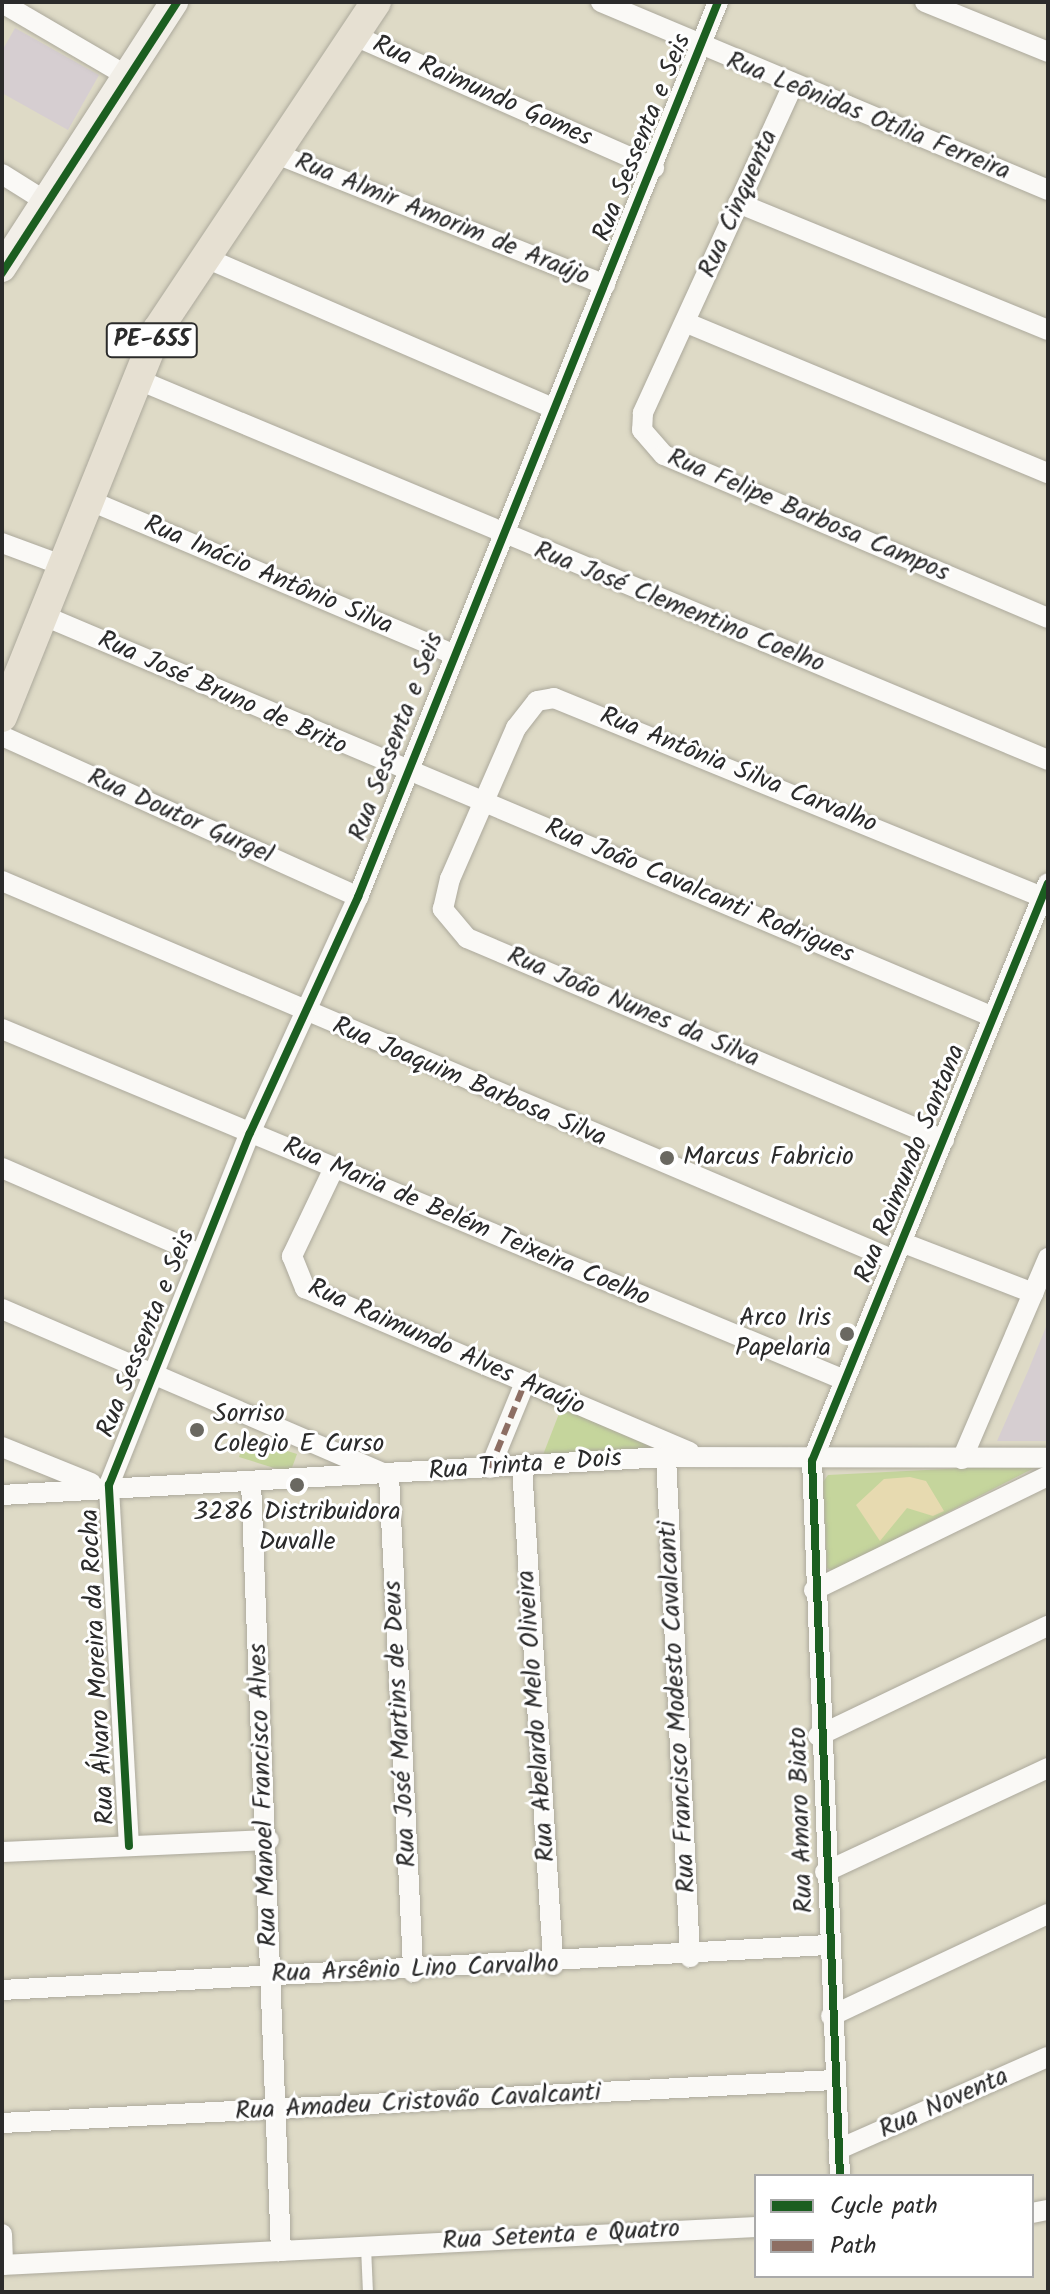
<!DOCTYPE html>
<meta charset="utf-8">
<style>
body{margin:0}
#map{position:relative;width:1050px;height:2294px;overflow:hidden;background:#dedac6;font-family:Kalam,sans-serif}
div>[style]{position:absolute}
.green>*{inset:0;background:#c5d59c}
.sand>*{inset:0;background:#e7dab0}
.building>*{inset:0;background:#d6ced1}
.roads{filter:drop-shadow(0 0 2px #aca99c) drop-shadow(0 0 2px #aca99c)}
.lane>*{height:10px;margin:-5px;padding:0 5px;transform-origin:5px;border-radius:5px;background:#faf9f6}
.street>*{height:20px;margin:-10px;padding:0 10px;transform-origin:10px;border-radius:10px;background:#faf9f6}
.secondary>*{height:28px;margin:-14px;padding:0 14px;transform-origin:14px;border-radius:14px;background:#f2efe8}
.primary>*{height:30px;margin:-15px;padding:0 15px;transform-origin:15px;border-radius:15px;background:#e6e0d2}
.quiet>*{height:6px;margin-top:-3px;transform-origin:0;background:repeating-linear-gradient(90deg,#8d6e63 0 12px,transparent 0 18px)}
.cycleway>*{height:8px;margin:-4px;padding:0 4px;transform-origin:4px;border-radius:4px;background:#1b5e20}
.dots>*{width:22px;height:22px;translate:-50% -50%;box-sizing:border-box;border:4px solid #fff;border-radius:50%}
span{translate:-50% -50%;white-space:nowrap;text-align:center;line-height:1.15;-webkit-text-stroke:6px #fff;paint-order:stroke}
.shield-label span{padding:2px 6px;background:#fff;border:2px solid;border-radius:6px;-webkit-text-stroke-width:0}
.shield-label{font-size:24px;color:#2b2b2b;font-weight:700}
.street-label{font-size:26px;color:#2b2b2b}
.poi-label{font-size:26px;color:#2b2b2b}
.left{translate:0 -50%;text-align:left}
.right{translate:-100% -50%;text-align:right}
.frame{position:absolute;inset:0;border:4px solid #2b2b2b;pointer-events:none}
.legend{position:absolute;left:754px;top:2174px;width:280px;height:104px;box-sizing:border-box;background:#fff;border:2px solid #aaa;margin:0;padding:10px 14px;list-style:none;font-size:24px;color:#2b2b2b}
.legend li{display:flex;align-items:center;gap:16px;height:40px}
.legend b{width:40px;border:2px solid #aaa}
</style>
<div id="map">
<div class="green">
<i style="clip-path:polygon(562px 1406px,671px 1450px,541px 1460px)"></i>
<i style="clip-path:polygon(245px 1438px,297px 1454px,290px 1473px,239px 1457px)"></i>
<i style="clip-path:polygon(1042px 1464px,833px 1571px,827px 1568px,823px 1482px,828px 1475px)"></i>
</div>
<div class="sand">
<i style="clip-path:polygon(910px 1477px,926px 1481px,944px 1511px,933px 1516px,907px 1508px,880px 1541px,856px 1505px,884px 1479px)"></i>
</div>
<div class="building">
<i style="clip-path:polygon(15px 28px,99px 75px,68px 130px,2px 93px,2px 51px)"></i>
<i style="clip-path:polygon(1048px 1322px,1048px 1441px,997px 1441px,1028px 1371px)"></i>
</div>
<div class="roads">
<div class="lane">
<i style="left:366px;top:2247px;width:45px;rotate:87.5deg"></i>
</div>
<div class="street">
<i style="left:601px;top:2px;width:485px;rotate:22.8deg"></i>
<i style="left:925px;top:2px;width:133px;rotate:22.1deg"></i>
<i style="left:2px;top:3px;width:143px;rotate:30.3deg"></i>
<i style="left:355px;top:36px;width:327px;rotate:23.8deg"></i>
<i style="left:793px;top:85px;width:361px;rotate:114.6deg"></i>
<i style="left:643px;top:413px;width:17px;rotate:93deg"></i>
<i style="left:642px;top:430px;width:33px;rotate:49deg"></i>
<i style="left:664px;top:455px;width:417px;rotate:23deg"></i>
<i style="left:279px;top:155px;width:351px;rotate:21.7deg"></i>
<i style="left:2px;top:174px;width:47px;rotate:32deg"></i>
<i style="left:738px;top:203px;width:335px;rotate:22.3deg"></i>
<i style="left:206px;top:258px;width:375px;rotate:23.4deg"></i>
<i style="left:687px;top:323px;width:391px;rotate:22.6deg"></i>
<i style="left:134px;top:378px;width:991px;rotate:22.68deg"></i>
<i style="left:86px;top:499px;width:396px;rotate:22.9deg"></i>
<i style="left:2px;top:543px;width:63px;rotate:20.4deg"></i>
<i style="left:42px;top:615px;width:1032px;rotate:22.91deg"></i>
<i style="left:2px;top:736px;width:391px;rotate:24.3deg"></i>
<i style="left:2px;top:881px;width:969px;rotate:23.02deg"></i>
<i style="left:2px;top:1029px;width:910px;rotate:22.62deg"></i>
<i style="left:944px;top:1140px;width:518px;rotate:-157.05deg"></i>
<i style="left:467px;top:938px;width:38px;rotate:-130deg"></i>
<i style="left:443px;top:909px;width:31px;rotate:-77deg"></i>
<i style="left:450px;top:879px;width:165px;rotate:-66.4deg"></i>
<i style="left:516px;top:728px;width:34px;rotate:-52deg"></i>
<i style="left:537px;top:701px;width:17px;rotate:-10deg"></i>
<i style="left:554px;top:698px;width:527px;rotate:22.18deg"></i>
<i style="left:2px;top:1168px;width:216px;rotate:23.5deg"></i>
<i style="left:334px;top:1168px;width:98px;rotate:115.5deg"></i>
<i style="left:292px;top:1256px;width:35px;rotate:68deg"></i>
<i style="left:305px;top:1288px;width:418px;rotate:23.1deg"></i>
<i style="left:901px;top:1242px;width:142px;rotate:21.1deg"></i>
<i style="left:2px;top:1309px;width:417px;rotate:23.3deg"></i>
<i style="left:2px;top:1447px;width:96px;rotate:22deg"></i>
<i style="left:666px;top:1457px;width:501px;rotate:87.25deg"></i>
<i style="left:962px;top:1459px;width:219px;rotate:-66.8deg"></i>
<i style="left:522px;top:1467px;width:499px;rotate:86.4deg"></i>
<i style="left:490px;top:1468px;width:90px;rotate:-67.7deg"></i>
<i style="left:389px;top:1476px;width:497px;rotate:87.2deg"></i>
<i style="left:251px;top:1482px;width:770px;rotate:87.77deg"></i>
<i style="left:2px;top:1495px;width:665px;rotate:-3.28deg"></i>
<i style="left:666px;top:1457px;width:382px;rotate:0.1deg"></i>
<i style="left:814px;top:1590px;width:260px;rotate:-26deg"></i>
<i style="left:818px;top:1736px;width:255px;rotate:-25.6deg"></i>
<i style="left:129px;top:1846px;width:362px;rotate:-93.2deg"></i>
<i style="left:109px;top:1485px;width:379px;rotate:-68.2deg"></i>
<i style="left:250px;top:1133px;width:260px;rotate:-65.4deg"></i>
<i style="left:358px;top:897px;width:965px;rotate:-68.09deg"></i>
<i style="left:2px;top:1852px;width:267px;rotate:-2.6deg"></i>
<i style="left:825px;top:1872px;width:246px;rotate:-25deg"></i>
<i style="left:2px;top:1990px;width:826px;rotate:-3.12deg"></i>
<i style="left:831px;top:2016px;width:240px;rotate:-25.2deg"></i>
<i style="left:2px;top:2123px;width:832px;rotate:-2.96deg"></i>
<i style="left:839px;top:2149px;width:228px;rotate:-23.8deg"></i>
<i style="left:840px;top:2176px;width:716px;rotate:-92.24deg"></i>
<i style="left:812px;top:1461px;width:624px;rotate:-67.79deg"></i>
<i style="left:1032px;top:2213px;width:16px;rotate:-11deg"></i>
<i style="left:2px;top:2234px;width:31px;rotate:88deg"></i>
<i style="left:2px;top:2265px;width:755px;rotate:-2.89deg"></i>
</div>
<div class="secondary">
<i style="left:2px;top:268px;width:317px;rotate:-57.1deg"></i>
</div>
<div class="primary">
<i style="left:2px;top:717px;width:418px;rotate:-68.1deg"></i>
<i style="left:158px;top:329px;width:393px;rotate:-56.3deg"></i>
</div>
</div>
<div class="quiet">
<i style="left:490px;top:1468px;width:90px;rotate:-67.7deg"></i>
</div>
<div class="cycleway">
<i style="left:2px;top:273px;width:323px;rotate:-57.1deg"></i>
<i style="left:129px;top:1846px;width:362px;rotate:-93.2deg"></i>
<i style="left:109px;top:1485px;width:379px;rotate:-68.2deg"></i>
<i style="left:250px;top:1133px;width:260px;rotate:-65.4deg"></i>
<i style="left:358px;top:897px;width:965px;rotate:-68.09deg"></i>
<i style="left:840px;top:2176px;width:716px;rotate:-92.24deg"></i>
<i style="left:812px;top:1461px;width:624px;rotate:-67.79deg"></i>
</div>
<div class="dots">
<i style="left:667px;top:1158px;background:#6a6861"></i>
<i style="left:847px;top:1334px;background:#6a6861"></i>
<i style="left:197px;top:1430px;background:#6a6861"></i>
<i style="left:297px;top:1485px;background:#6a6861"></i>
</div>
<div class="shield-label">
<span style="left:152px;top:340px">PE-655</span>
</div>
<div class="street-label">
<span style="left:482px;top:92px;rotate:24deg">Rua Raimundo Gomes</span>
<span style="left:868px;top:117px;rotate:22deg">Rua Leônidas Otília Ferreira</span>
<span style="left:643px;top:138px;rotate:-68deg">Rua Sessenta e Seis</span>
<span style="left:739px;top:204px;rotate:-66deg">Rua Cinquenta</span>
<span style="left:442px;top:220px;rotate:22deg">Rua Almir Amorim de Araújo</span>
<span style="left:808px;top:516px;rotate:23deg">Rua Felipe Barbosa Campos</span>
<span style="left:268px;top:576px;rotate:23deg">Rua Inácio Antônio Silva</span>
<span style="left:679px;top:608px;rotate:22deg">Rua José Clementino Coelho</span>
<span style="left:222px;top:694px;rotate:24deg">Rua José Bruno de Brito</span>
<span style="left:397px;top:737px;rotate:-69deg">Rua Sessenta e Seis</span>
<span style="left:738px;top:771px;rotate:22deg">Rua Antônia Silva Carvalho</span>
<span style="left:180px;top:817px;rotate:24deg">Rua Doutor Gurgel</span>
<span style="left:699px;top:892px;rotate:23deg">Rua João Cavalcanti Rodrigues</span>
<span style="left:633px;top:1008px;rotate:23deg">Rua João Nunes da Silva</span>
<span style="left:469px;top:1083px;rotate:23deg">Rua Joaquim Barbosa Silva</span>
<span style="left:911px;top:1164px;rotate:-68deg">Rua Raimundo Santana</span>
<span style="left:466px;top:1223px;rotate:23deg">Rua Maria de Belém Teixeira Coelho</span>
<span style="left:147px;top:1334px;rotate:-68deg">Rua Sessenta e Seis</span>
<span style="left:446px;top:1348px;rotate:24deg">Rua Raimundo Alves Araújo</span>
<span style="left:525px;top:1466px;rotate:-4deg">Rua Trinta e Dois</span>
<span style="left:99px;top:1667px;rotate:-93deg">Rua Álvaro Moreira da Rocha</span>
<span style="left:678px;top:1707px;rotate:-93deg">Rua Francisco Modesto Cavalcanti</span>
<span style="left:537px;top:1716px;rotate:-94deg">Rua Abelardo Melo Oliveira</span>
<span style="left:401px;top:1724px;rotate:-93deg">Rua José Martins de Deus</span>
<span style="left:264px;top:1795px;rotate:-92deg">Rua Manoel Francisco Alves</span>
<span style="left:802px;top:1820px;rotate:-92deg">Rua Amaro Biato</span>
<span style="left:415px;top:1970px;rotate:-2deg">Rua Arsênio Lino Carvalho</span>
<span style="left:418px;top:2103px;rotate:-3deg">Rua Amadeu Cristovão Cavalcanti</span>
<span style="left:944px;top:2104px;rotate:-24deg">Rua Noventa</span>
<span style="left:561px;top:2236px;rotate:-3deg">Rua Setenta e Quatro</span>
</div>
<div class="poi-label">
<span class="left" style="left:683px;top:1158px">Marcus Fabricio</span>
<span class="right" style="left:831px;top:1334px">Arco Iris<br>Papelaria</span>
<span class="left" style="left:213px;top:1430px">Sorriso<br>Colegio E Curso</span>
<span style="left:297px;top:1528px">3286 Distribuidora<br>Duvalle</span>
</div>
<div class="frame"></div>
<ul class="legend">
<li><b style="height:10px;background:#1b5e20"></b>Cycle path</li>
<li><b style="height:10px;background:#8d6e63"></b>Path</li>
</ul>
</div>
